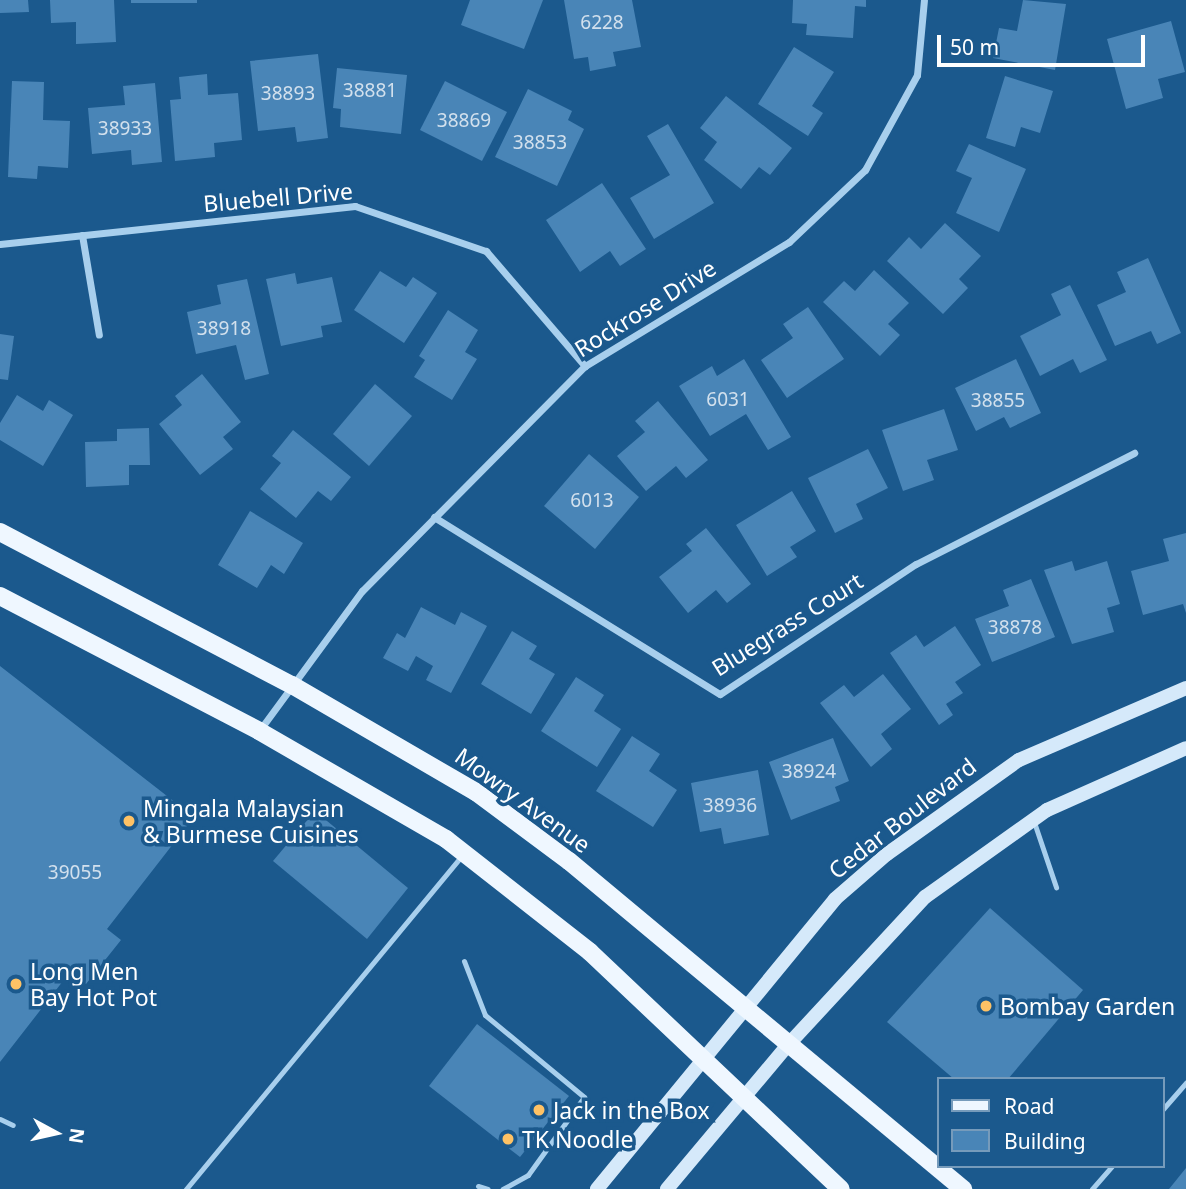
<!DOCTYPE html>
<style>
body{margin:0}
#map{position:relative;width:1186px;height:1189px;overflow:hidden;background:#1b598d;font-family:"Noto Sans",sans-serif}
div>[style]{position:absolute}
.building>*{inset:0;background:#4985b7}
.service>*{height:5px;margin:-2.5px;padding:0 2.5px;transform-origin:2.5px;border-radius:2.5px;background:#a8cfed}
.minor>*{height:7px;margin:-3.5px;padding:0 3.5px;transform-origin:3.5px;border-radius:3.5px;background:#a8cfed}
.secondary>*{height:14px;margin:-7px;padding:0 7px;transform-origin:7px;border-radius:7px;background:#d5e9fa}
.primary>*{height:18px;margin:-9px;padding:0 9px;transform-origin:9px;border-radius:9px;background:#eff7ff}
.dots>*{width:19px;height:19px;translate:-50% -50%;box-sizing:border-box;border:4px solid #1b598d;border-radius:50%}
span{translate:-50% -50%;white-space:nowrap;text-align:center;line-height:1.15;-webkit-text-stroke:7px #1b598d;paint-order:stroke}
.number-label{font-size:19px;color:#d2e0ed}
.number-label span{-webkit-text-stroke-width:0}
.street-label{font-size:23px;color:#fff}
.poi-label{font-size:23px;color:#fff}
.left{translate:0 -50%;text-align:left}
.legend{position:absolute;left:937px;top:1077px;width:228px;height:91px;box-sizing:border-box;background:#1b598d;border:2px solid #769bbb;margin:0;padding:9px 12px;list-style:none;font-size:21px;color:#fff}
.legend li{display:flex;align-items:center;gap:14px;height:35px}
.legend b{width:35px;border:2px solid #769bbb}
.north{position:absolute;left:21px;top:1098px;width:70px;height:70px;-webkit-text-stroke:5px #1b598d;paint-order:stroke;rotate:98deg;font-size:19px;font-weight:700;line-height:28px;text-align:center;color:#fff}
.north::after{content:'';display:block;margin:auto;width:24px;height:32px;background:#fff;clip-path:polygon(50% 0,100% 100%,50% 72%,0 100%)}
.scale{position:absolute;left:937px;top:35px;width:208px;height:32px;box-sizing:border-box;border:4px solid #fff;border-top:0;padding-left:9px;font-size:21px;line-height:24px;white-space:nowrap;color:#fff;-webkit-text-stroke:5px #1b598d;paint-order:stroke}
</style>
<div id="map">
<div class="building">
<i style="clip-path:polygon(0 0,28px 0,29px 12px,0 13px)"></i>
<i style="clip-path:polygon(50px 0,114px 0,116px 42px,76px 44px,76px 22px,51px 23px)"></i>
<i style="clip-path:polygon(131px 0,197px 0,197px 3px,131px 3px)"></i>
<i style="clip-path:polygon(470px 0,543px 0,524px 49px,461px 25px)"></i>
<i style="clip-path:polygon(564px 0,632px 0,641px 47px,613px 52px,616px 66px,590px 71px,588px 57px,574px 59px)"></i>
<i style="clip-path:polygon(793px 0,866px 0,866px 7px,855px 6px,853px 38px,806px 35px,807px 24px,792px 23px)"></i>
<i style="clip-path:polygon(1023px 0,1066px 4px,1055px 70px,993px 58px,999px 28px,1017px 31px)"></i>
<i style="clip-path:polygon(1171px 21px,1185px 72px,1158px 79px,1163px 98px,1126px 109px,1107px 39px)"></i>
<i style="clip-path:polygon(794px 47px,834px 72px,812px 106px,823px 113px,808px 136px,758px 104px)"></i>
<i style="clip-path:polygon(318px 54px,328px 138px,297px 142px,295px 127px,258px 131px,250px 61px)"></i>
<i style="clip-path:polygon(337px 68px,407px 75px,401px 134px,340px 127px,341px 109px,333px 108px)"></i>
<i style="clip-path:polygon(207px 74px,208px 95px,238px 93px,242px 140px,214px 143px,215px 157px,175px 161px,170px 100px,181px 99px,179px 77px)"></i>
<i style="clip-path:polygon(1005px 76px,1053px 91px,1040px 133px,1021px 127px,1015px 147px,986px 138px)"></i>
<i style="clip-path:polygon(12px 81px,44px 82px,43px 120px,70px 121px,68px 168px,38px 166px,37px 179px,8px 177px)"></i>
<i style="clip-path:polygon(445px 81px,507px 112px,482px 161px,420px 130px)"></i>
<i style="clip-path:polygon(155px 83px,162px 162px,132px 165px,131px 150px,92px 154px,88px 108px,125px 105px,123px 86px)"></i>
<i style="clip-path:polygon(528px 89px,572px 111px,568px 120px,584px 129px,557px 186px,495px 157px)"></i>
<i style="clip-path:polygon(726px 96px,792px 148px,770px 175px,759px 167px,741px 189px,704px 160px,717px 142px,700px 128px)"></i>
<i style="clip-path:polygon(668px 124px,714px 203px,654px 239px,630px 198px,670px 175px,647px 136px)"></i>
<i style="clip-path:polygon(969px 144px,1026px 169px,999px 232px,956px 213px,972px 178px,956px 171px)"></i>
<i style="clip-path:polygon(602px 183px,646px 249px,620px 266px,610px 251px,580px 272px,546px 220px)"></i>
<i style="clip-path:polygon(945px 223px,981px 256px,959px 279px,968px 288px,943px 314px,887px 261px,909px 237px,921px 249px)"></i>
<i style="clip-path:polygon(1148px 258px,1181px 333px,1157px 344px,1151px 331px,1115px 346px,1097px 305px,1126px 292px,1117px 272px)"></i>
<i style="clip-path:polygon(874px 270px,909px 303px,888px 324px,900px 335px,880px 356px,823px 302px,844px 281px,855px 291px)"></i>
<i style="clip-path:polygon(380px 271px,406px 287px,413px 277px,437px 293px,404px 343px,354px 310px)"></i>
<i style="clip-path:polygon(295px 273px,297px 284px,332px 277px,342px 322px,321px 326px,323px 337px,281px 346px,266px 279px)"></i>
<i style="clip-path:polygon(247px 279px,269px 374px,245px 380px,236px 345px,196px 354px,187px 312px,221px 304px,217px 285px)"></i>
<i style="clip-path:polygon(1070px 285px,1107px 360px,1080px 373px,1073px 359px,1040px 376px,1020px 336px,1061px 315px,1051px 294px)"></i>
<i style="clip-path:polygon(808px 307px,844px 359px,787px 398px,761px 360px,793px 338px,783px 324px)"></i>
<i style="clip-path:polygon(448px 310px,478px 330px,465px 352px,477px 359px,452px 400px,414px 377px,425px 360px,419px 356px)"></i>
<i style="clip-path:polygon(0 334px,14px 336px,8px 380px,0 379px)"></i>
<i style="clip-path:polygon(744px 359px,791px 437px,768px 450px,746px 414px,710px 436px,679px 386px,712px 366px,717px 376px)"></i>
<i style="clip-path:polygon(1016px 359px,1041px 413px,1010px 428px,1004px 417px,976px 431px,955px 388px)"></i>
<i style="clip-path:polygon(202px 374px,241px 422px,223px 437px,233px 449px,200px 475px,159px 424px,182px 405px,175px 396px)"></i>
<i style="clip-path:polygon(375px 384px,412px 416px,369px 466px,333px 434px)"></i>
<i style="clip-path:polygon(17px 395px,43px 411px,49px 400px,73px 415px,43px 466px,0 440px,0 423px)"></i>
<i style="clip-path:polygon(658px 401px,708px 460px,686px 478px,676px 466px,646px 491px,617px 456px,645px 432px,635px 421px)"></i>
<i style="clip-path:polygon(944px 409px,958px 450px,927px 460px,934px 480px,903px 491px,882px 430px)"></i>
<i style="clip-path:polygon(149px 428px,150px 465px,129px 465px,129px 485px,86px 487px,85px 442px,117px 441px,117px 429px)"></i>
<i style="clip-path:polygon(293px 430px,351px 477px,331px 501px,318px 491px,296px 518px,260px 489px,281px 463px,272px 456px)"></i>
<i style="clip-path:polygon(868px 449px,888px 488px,856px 504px,863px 519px,835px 533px,808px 478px)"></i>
<i style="clip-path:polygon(589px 454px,639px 497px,595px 549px,544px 506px)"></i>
<i style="clip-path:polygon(792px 491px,816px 531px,790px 547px,797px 557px,767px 576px,736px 525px)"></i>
<i style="clip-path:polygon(250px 511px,303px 543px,284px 574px,271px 565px,257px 588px,218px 565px)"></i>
<i style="clip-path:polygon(706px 528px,751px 584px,727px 603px,716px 590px,688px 613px,659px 577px,692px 551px,686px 544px)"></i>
<i style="clip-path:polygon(1186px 533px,1186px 613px,1183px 604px,1143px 615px,1131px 571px,1169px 561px,1163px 539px)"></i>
<i style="clip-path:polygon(1072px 561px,1075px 571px,1107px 561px,1120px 604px,1107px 608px,1114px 632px,1072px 644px,1044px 570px)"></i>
<i style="clip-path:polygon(1031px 579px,1055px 637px,992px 662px,975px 619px,1009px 606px,1003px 590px)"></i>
<i style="clip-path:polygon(421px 607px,455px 625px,461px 612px,487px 626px,451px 693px,426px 680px,433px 666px,416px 656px,408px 671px,383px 658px,397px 633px,405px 638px)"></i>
<i style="clip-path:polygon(955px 626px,981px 665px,955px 682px,963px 693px,946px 704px,953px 715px,939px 725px,890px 653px,916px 635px,924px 647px)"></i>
<i style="clip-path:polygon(512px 631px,537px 646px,529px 659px,555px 674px,531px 714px,481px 684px)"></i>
<i style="clip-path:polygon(0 666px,194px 817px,107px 929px,121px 940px,86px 984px,70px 972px,0 1062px)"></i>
<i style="clip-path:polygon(883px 674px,911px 709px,881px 734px,892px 749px,871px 767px,820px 703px,844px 685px,854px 697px)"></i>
<i style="clip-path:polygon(576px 677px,604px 695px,594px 711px,621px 729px,597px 767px,541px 731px)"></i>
<i style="clip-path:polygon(632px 736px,660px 754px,649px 771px,677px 790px,653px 827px,596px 791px)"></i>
<i style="clip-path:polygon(833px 738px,849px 781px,835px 787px,840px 801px,791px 820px,769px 762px)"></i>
<i style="clip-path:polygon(758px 770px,769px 835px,724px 844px,721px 828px,700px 832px,691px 783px)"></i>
<i style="clip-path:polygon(315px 811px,408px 888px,367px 939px,273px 861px)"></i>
<i style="clip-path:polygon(990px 908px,1083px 990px,1008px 1079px,954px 1079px,887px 1022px)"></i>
<i style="clip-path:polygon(477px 1024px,569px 1096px,520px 1157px,429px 1086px)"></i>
<i style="clip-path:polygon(1186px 1168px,1186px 1189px,1169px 1189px)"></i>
</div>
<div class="service">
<i style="left:1034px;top:822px;width:69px;rotate:71.3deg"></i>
<i style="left:464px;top:961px;width:58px;rotate:68.7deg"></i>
<i style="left:485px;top:1015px;width:129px;rotate:39.6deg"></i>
<i style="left:584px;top:1097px;width:96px;rotate:125.7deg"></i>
<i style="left:528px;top:1175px;width:29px;rotate:151deg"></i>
<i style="left:1163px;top:1109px;width:35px;rotate:-49deg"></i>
<i style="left:0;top:1119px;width:14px;rotate:25deg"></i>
<i style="left:478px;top:1186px;width:10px;rotate:17deg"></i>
<i style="left:186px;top:1189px;width:435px;rotate:-50.4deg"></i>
<i style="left:1092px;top:1189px;width:30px;rotate:-49deg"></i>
</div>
<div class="minor">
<i style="left:82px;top:235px;width:101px;rotate:80.4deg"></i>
<i style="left:0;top:244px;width:357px;rotate:-6.1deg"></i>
<i style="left:355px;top:206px;width:139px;rotate:19deg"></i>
<i style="left:486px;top:251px;width:152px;rotate:49.3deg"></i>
<i style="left:434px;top:517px;width:336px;rotate:31.8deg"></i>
<i style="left:720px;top:694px;width:235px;rotate:-33.6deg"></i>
<i style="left:916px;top:564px;width:245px;rotate:-27deg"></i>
<i style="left:259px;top:731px;width:174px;rotate:-53.7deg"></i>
<i style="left:362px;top:591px;width:317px;rotate:-45.3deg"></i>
<i style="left:585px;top:366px;width:239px;rotate:-31.3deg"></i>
<i style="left:789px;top:242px;width:105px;rotate:-43.5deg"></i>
<i style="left:865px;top:170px;width:108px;rotate:-61.3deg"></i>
<i style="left:917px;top:75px;width:75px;rotate:-84.7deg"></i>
</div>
<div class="secondary">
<i style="left:597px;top:1189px;width:375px;rotate:-50.6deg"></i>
<i style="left:835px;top:899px;width:69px;rotate:-40.9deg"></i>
<i style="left:887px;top:854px;width:162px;rotate:-35.5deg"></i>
<i style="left:1019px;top:760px;width:182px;rotate:-23.3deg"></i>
<i style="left:667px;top:1189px;width:187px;rotate:-50deg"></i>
<i style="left:787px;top:1046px;width:203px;rotate:-47.2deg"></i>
<i style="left:925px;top:897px;width:150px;rotate:-35.5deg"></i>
<i style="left:1047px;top:810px;width:152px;rotate:-24deg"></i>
</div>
<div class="primary">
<i style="left:0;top:532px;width:330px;rotate:27.7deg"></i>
<i style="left:292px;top:685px;width:213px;rotate:30.2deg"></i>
<i style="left:476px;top:792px;width:116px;rotate:36.6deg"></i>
<i style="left:569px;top:861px;width:513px;rotate:39.78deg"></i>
<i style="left:0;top:596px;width:292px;rotate:27.5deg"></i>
<i style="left:259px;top:731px;width:216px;rotate:30deg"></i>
<i style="left:446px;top:839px;width:183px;rotate:38.1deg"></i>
<i style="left:590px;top:952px;width:345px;rotate:43.4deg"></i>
</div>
<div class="dots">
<i style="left:129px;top:821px;background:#fec265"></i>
<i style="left:16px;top:984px;background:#fec265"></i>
<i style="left:986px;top:1006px;background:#fec265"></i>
<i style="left:539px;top:1110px;background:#fec265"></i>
<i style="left:508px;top:1139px;background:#fec265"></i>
</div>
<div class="number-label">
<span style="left:602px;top:23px">6228</span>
<span style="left:370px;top:91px">38881</span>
<span style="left:288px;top:94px">38893</span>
<span style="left:464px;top:121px">38869</span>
<span style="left:125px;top:129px">38933</span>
<span style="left:540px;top:143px">38853</span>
<span style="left:224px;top:329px">38918</span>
<span style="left:728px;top:400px">6031</span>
<span style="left:998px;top:401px">38855</span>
<span style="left:592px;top:501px">6013</span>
<span style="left:1015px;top:628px">38878</span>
<span style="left:809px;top:772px">38924</span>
<span style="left:730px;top:806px">38936</span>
<span style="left:75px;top:873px">39055</span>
</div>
<div class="street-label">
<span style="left:278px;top:197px;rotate:-5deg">Bluebell Drive</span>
<span style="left:645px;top:308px;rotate:-32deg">Rockrose Drive</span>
<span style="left:787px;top:624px;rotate:-32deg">Bluegrass Court</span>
<span style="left:523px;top:800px;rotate:36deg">Mowry Avenue</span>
<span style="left:902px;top:818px;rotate:-38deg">Cedar Boulevard</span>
</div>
<div class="poi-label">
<span class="left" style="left:143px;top:821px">Mingala Malaysian<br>&amp; Burmese Cuisines</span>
<span class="left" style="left:30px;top:984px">Long Men<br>Bay Hot Pot</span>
<span class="left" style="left:1000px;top:1006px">Bombay Garden</span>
<span class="left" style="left:553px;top:1110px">Jack in the Box</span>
<span class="left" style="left:522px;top:1139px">TK Noodle</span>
</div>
<ul class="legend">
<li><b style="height:9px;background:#eff7ff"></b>Road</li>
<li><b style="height:19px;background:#4985b7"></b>Building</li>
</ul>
<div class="north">N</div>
<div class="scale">50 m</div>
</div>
